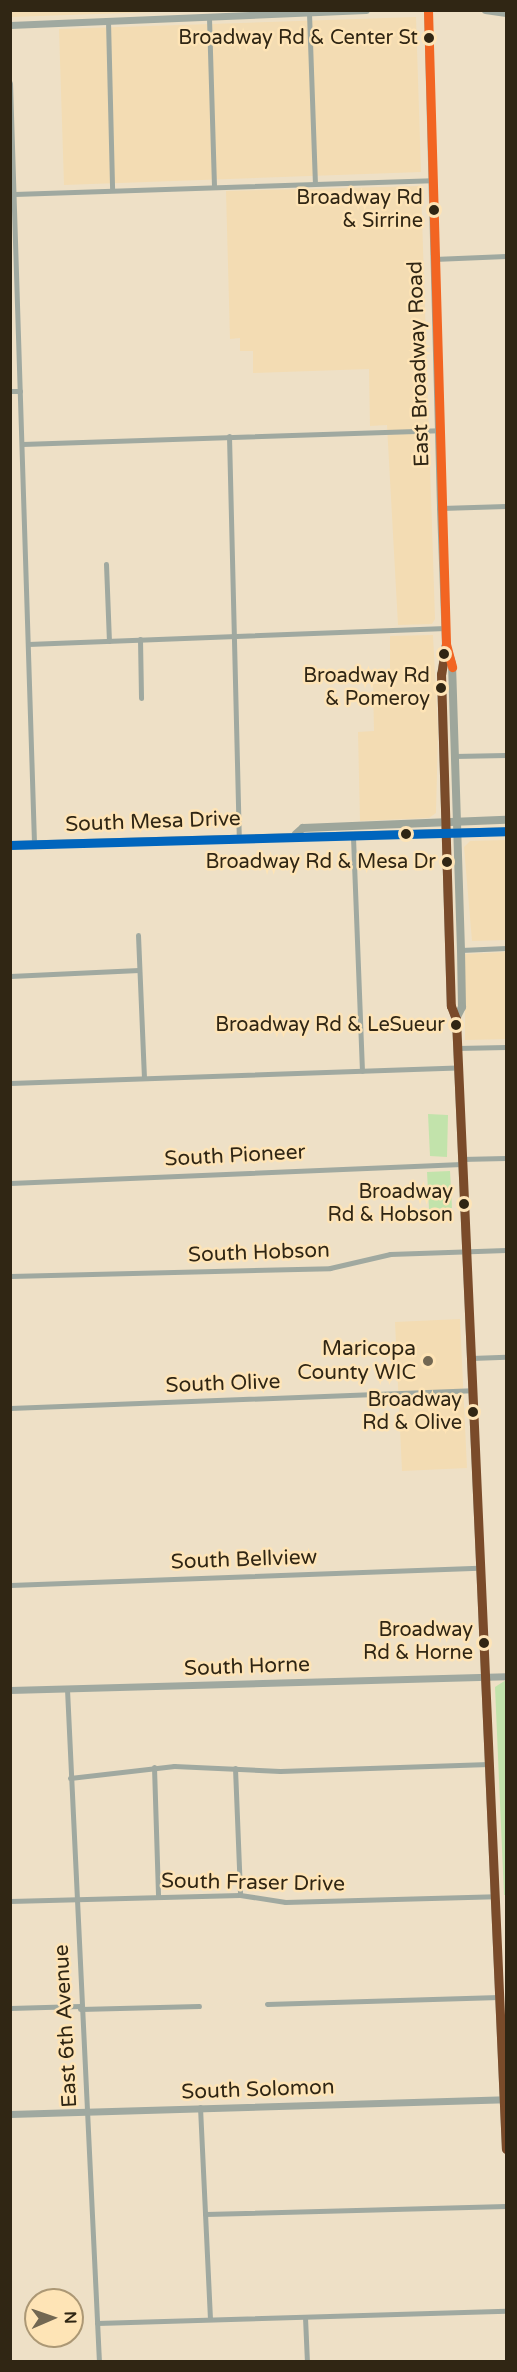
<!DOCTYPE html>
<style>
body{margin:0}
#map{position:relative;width:517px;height:2372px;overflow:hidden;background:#eee0c6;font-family:"Varela Round",sans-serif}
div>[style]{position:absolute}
.built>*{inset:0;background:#f3dcb3}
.green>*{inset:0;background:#c2e3ab}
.minor>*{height:5px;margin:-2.5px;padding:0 2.5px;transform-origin:2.5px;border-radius:2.5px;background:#a0a9a0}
.tertiary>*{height:7px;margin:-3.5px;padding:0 3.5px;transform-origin:3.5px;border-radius:3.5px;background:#a0a9a0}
.secondary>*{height:8px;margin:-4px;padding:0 4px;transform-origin:4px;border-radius:4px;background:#9ea69b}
.bus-1>*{height:9px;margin:-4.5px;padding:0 4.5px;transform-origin:4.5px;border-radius:4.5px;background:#7a4b2a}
.bus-2>*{height:9px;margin:-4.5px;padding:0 4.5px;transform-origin:4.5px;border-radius:4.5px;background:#f26522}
.bus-3>*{height:9px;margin:-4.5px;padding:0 4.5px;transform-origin:4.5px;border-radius:4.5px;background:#0065bd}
.dots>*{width:16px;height:16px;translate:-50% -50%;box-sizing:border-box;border:3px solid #fee4b6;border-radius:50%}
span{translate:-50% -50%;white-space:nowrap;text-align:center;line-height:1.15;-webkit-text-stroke:5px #fee4b6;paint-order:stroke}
.bus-label{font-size:20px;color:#302614}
.right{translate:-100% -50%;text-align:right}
.street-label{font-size:21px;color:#302614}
.poi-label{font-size:21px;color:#302614}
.frame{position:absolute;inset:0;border:12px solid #302614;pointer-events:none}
.north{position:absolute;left:24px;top:2288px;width:60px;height:60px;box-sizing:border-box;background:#fee4b6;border:2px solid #ac9875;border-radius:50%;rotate:88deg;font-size:16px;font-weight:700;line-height:24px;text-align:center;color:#302614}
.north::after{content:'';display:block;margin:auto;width:21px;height:27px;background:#726752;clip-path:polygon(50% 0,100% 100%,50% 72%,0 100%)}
</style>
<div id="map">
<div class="built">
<i style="clip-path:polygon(11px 10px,184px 10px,184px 11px,11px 17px)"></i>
<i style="clip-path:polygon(416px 17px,421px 172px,64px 185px,59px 29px)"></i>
<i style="clip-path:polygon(421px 186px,435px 619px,432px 624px,398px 625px,387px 425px,370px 426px,369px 369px,253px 373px,253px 351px,240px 351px,240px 338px,230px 339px,226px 191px)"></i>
<i style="clip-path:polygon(433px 635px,438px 732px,436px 813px,429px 818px,360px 821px,358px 732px,374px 731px,373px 684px,390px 682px,390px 636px)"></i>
<i style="clip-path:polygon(506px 840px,506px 940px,472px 941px,464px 847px,470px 841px)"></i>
<i style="clip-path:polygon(506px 952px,506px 1039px,465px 1040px,465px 954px)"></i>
<i style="clip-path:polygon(460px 1319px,467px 1468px,402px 1471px,395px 1322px)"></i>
</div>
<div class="green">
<i style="clip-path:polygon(428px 1114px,448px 1115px,447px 1157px,430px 1156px)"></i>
<i style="clip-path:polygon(450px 1171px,452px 1208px,429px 1209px,427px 1172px)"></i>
<i style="clip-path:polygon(506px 1680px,506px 1895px,504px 1895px,495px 1687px)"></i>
</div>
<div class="minor">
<i style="left:309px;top:13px;width:170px;rotate:88deg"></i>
<i style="left:209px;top:18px;width:168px;rotate:88.3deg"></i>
<i style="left:108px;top:21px;width:169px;rotate:88.6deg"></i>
<i style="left:10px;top:83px;width:761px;rotate:88.19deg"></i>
<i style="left:14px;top:194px;width:418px;rotate:-1.9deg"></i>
<i style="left:434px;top:259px;width:72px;rotate:-2.4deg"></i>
<i style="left:10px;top:391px;width:10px"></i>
<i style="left:229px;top:436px;width:401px;rotate:88.6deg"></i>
<i style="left:22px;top:444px;width:417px;rotate:-1.9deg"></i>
<i style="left:441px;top:508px;width:65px;rotate:-1.8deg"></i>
<i style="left:106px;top:564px;width:77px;rotate:87.8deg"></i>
<i style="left:140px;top:639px;width:59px;rotate:89deg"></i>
<i style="left:28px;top:644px;width:418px;rotate:-2.2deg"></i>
<i style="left:454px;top:756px;width:52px;rotate:-1.1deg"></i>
<i style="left:353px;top:837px;width:234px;rotate:87.8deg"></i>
<i style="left:138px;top:935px;width:143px;rotate:87.6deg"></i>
<i style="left:461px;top:950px;width:45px;rotate:-2.5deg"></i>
<i style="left:10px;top:976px;width:129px;rotate:-2.7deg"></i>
<i style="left:457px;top:1048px;width:49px;rotate:-1.2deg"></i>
<i style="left:10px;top:1083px;width:447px;rotate:-2deg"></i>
<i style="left:461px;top:1159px;width:45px;rotate:-1.3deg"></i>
<i style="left:10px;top:1183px;width:452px;rotate:-2.4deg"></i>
<i style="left:10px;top:1276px;width:320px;rotate:-1.4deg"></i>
<i style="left:330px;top:1268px;width:62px;rotate:-13.1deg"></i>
<i style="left:390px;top:1254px;width:116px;rotate:-2deg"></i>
<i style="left:471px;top:1358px;width:35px;rotate:-2deg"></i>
<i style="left:10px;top:1408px;width:462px;rotate:-2.2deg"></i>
<i style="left:10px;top:1585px;width:469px;rotate:-2.1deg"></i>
<i style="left:67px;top:1689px;width:674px;rotate:87.28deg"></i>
<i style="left:154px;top:1767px;width:130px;rotate:88.2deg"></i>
<i style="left:235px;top:1768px;width:127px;rotate:87.7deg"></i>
<i style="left:70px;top:1778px;width:105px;rotate:-6.6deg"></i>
<i style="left:174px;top:1766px;width:106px;rotate:2.7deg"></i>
<i style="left:280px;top:1771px;width:209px;rotate:-1.9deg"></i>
<i style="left:10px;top:1901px;width:230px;rotate:-1.5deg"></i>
<i style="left:240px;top:1895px;width:46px;rotate:8.8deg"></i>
<i style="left:285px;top:1902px;width:210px;rotate:-1.6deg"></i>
<i style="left:267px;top:2004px;width:232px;rotate:-1.7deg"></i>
<i style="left:10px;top:2008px;width:70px;rotate:-1.6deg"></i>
<i style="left:80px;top:2009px;width:119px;rotate:-1.4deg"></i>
<i style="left:200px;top:2107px;width:211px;rotate:87.3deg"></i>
<i style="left:205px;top:2214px;width:301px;rotate:-1.5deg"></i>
<i style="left:305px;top:2317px;width:45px;rotate:87.5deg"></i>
<i style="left:97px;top:2323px;width:409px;rotate:-1.7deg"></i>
</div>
<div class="tertiary">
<i style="left:485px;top:10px;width:21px;rotate:8deg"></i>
<i style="left:10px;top:25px;width:356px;rotate:-2.4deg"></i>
<i style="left:10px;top:1690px;width:496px;rotate:-1.6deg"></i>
<i style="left:10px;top:2114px;width:496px;rotate:-1.7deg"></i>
</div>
<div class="secondary">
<i style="left:428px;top:10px;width:498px;rotate:88.5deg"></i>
<i style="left:441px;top:508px;width:136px;rotate:87.9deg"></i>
<i style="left:446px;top:644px;width:21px;rotate:73deg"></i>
<i style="left:452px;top:664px;width:286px;rotate:88.2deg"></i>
<i style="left:461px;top:950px;width:57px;rotate:89deg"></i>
<i style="left:462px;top:1007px;width:13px;rotate:117deg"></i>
<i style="left:446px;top:644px;width:30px;rotate:99deg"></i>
<i style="left:441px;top:674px;width:332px;rotate:88.3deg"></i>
<i style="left:451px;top:1006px;width:14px;rotate:69deg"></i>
<i style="left:456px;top:1019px;width:1131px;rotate:87.47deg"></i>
<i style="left:296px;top:834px;width:9px;rotate:-41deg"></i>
<i style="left:303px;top:828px;width:203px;rotate:-2.3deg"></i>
<i style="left:10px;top:845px;width:496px;rotate:-1.6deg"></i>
</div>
<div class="bus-1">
<i style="left:446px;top:644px;width:30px;rotate:99deg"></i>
<i style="left:441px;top:674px;width:332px;rotate:88.3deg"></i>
<i style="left:451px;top:1006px;width:14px;rotate:69deg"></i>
<i style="left:456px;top:1019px;width:1131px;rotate:87.47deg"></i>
</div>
<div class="bus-2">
<i style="left:428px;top:10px;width:634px;rotate:88.37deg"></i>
<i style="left:446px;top:644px;width:24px;rotate:75deg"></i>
</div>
<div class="bus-3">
<i style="left:10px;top:845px;width:496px;rotate:-1.6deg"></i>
</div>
<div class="dots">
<i style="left:429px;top:38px;background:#302614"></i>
<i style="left:434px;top:210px;background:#302614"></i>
<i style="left:444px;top:654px;background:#302614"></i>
<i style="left:441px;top:688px;background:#302614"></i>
<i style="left:406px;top:834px;background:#302614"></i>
<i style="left:447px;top:862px;background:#302614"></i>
<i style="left:456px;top:1025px;background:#302614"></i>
<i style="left:464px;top:1204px;background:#302614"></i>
<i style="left:428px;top:1361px;background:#726752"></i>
<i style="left:473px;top:1412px;background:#302614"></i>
<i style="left:484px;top:1643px;background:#302614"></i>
</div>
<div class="bus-label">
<span class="right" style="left:418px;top:38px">Broadway Rd &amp; Center St</span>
<span class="right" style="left:423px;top:210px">Broadway Rd<br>&amp; Sirrine</span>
<span class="right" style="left:430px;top:688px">Broadway Rd<br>&amp; Pomeroy</span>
<span class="right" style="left:436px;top:862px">Broadway Rd &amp; Mesa Dr</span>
<span class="right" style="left:445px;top:1025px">Broadway Rd &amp; LeSueur</span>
<span class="right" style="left:453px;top:1204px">Broadway<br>Rd &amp; Hobson</span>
<span class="right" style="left:462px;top:1412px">Broadway<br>Rd &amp; Olive</span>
<span class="right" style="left:473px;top:1642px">Broadway<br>Rd &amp; Horne</span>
</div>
<div class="street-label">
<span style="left:419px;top:364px;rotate:-92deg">East Broadway Road</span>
<span style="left:153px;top:822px;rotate:-2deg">South Mesa Drive</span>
<span style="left:235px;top:1156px;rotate:-3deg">South Pioneer</span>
<span style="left:259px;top:1253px;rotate:-2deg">South Hobson</span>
<span style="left:223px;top:1384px;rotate:-2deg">South Olive</span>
<span style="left:244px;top:1560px;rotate:-2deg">South Bellview</span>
<span style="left:247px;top:1667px;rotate:-2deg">South Horne</span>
<span style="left:253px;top:1883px;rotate:1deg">South Fraser Drive</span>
<span style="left:66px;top:2026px;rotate:-93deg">East 6th Avenue</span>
<span style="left:258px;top:2090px;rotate:-2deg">South Solomon</span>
</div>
<div class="poi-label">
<span class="right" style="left:416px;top:1361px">Maricopa<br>County WIC</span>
</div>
<div class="frame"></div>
<div class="north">N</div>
</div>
